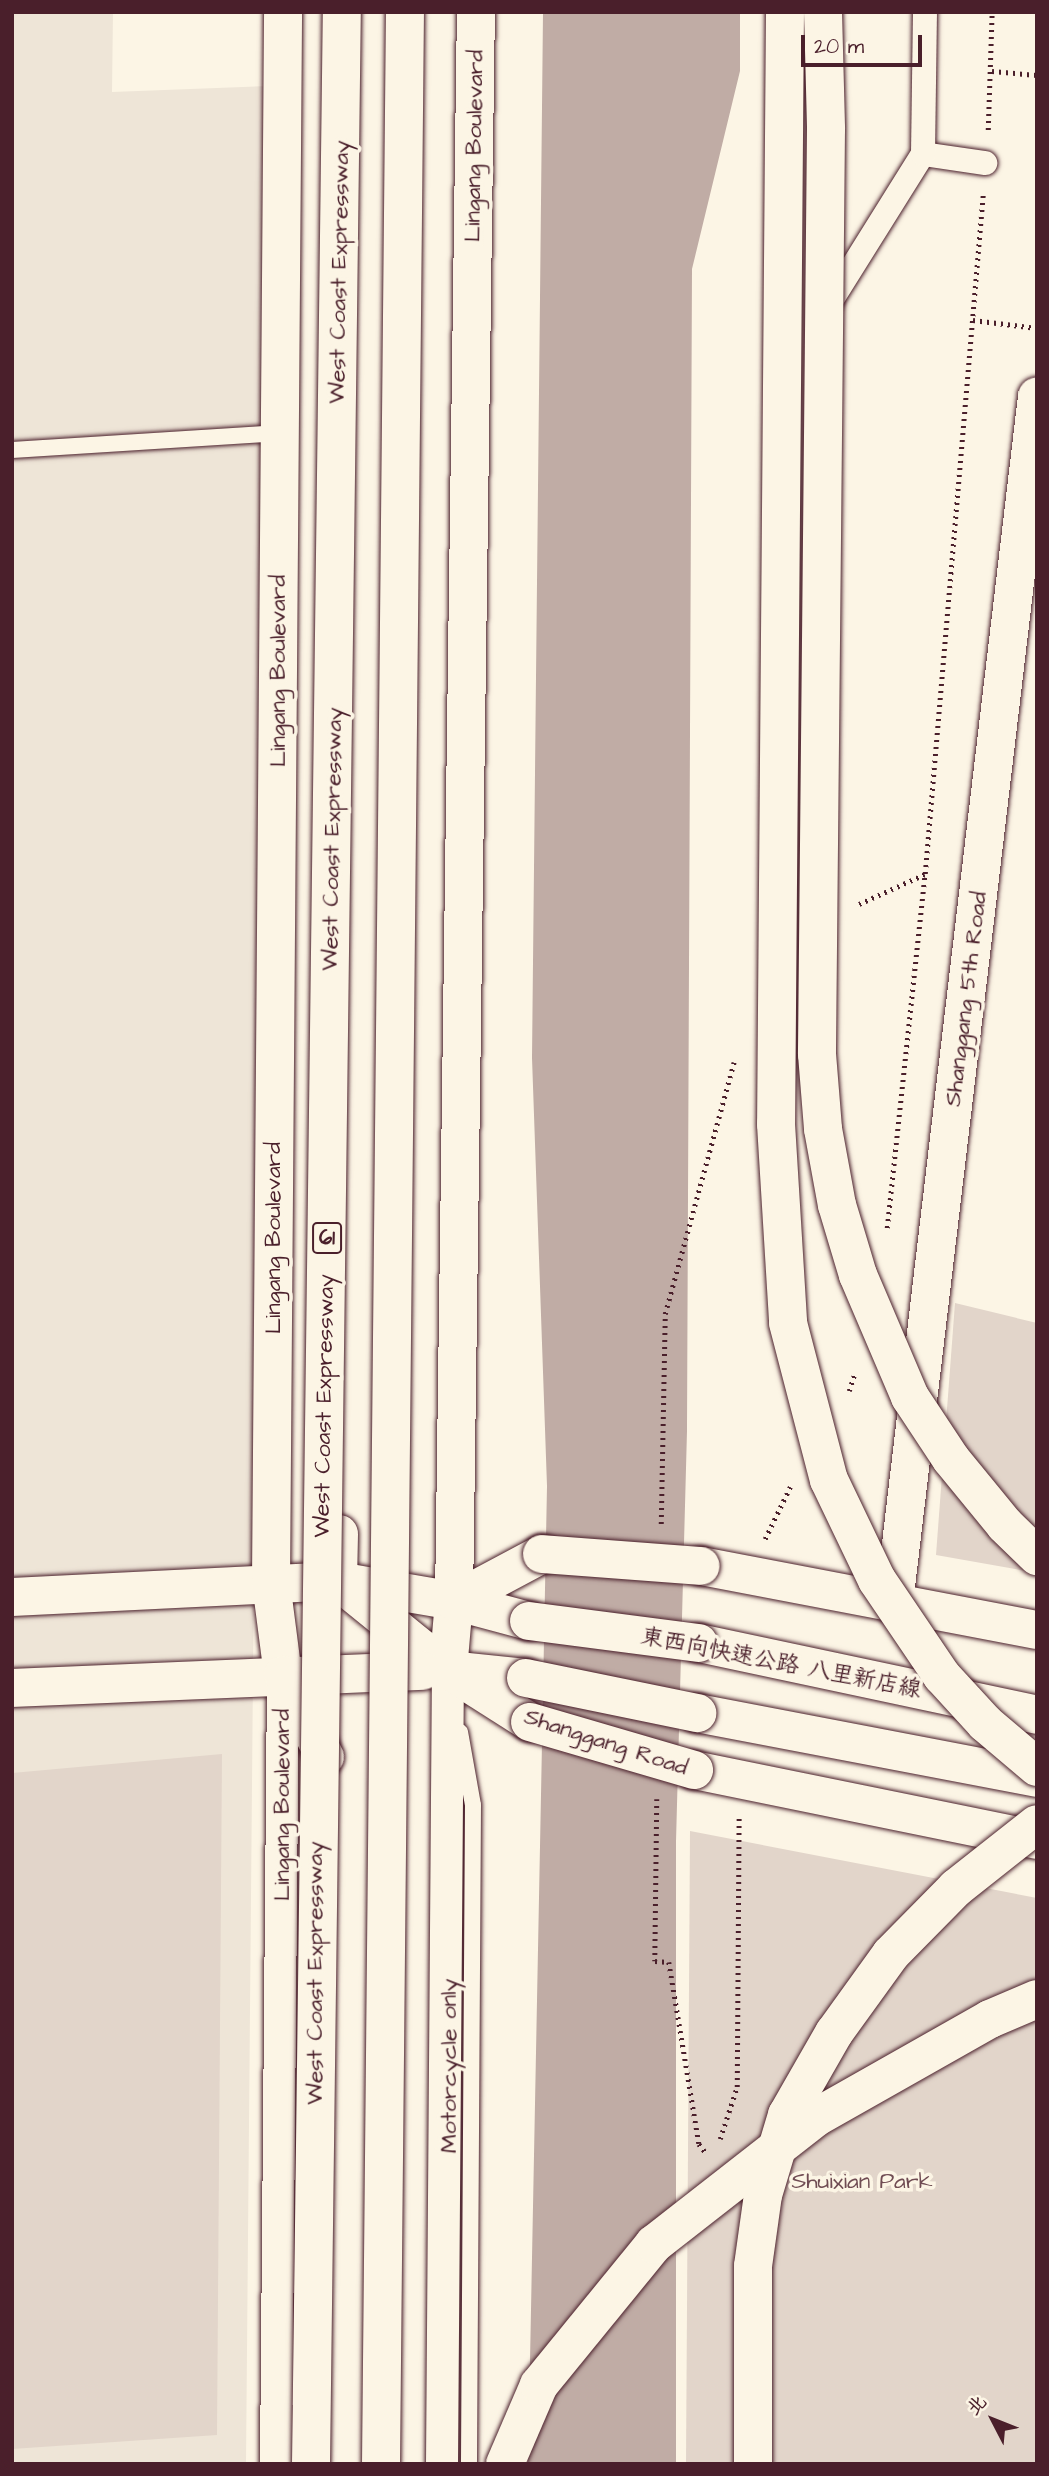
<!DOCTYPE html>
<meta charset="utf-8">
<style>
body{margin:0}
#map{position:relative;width:1049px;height:2476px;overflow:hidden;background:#fcf5e5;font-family:"Architects Daughter","LXGW WenKai TC",sans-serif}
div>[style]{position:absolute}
.built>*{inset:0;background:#eee5d7}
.green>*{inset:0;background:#e2d5ca}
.water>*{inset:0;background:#c0aca5}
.path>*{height:4.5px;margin-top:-2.25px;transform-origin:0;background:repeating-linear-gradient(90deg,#4a1f2b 0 2px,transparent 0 7px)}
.roads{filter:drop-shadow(0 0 2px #4a1f2b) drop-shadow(0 0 2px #4a1f2b)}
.service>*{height:16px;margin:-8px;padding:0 8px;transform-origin:8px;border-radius:8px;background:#fcf5e5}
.pedestrian>*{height:24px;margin:-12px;padding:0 12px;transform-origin:12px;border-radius:12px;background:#fcf5e5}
.minor>*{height:32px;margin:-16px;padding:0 16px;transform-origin:16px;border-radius:16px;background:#fcf5e5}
.tertiary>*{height:38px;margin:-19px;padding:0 19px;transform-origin:19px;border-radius:19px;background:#fcf5e5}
.trunk>*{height:38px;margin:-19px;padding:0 19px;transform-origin:19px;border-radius:19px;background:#fcf5e5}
.bridges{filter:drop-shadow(0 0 2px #4a1f2b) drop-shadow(0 0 2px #4a1f2b)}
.tertiary-bridge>*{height:38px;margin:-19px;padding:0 19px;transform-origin:19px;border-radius:19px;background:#fcf5e5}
.trunk-bridge>*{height:38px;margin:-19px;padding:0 19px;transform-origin:19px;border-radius:19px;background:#fcf5e5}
span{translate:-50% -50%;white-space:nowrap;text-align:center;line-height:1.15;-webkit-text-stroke:7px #fcf5e5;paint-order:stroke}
.shield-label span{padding:2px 5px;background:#fcf5e5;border:2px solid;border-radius:5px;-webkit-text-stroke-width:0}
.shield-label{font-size:21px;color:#4a1f2b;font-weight:700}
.street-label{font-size:23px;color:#4a1f2b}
.park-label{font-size:23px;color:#704c53}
.frame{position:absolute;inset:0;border:14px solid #4a1f2b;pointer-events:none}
.north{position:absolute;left:958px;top:2385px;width:70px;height:70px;-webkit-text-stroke:5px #fcf5e5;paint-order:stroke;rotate:312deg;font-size:19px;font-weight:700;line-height:28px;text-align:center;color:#4a1f2b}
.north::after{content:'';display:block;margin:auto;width:24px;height:32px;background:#4a1f2b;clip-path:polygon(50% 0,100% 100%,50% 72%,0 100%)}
.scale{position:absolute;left:801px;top:35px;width:121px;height:32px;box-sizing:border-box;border:4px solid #4a1f2b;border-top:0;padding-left:9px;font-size:21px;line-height:24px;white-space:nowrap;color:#4a1f2b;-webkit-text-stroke:5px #fcf5e5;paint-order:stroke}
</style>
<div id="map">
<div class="built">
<i style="clip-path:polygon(12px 12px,113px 12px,112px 92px,267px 86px,246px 2464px,12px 2464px)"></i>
</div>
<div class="green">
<i style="clip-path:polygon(955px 1303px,1037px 1323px,1037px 1573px,936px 1555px)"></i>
<i style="clip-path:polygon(222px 1754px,217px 2435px,12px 2449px,12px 1773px)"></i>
<i style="clip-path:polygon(690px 1831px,1037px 1898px,1037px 2464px,686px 2464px)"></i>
</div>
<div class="water">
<i style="clip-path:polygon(543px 12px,740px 12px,740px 71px,692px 269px,687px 1431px,676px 1842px,676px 2464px,528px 2464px,547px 1486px,532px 1058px)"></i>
</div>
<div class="path">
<i style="left:992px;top:71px;width:45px;rotate:5.1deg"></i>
<i style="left:988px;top:130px;width:118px;rotate:-88.1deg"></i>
<i style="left:973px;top:320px;width:64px;rotate:7.1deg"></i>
<i style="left:859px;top:904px;width:72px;rotate:-24.4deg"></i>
<i style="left:887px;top:1228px;width:356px;rotate:-83.9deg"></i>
<i style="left:925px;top:874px;width:681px;rotate:-85.12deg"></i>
<i style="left:849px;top:1391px;width:19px;rotate:-72deg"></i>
<i style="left:661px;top:1524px;width:210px;rotate:-88.9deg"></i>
<i style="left:665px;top:1314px;width:261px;rotate:-74.7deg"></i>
<i style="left:765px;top:1539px;width:58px;rotate:-64.3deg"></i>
<i style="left:657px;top:1799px;width:162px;rotate:90.7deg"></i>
<i style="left:655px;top:1961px;width:14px;rotate:4deg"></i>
<i style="left:669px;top:1962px;width:184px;rotate:80.6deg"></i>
<i style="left:699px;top:2144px;width:11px;rotate:52deg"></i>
<i style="left:720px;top:2139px;width:55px;rotate:-71.9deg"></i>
<i style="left:737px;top:2087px;width:269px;rotate:-89.6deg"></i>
</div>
<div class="roads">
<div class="service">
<i style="left:12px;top:450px;width:269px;rotate:-3.6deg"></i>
<i style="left:460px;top:1732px;width:74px;rotate:79.9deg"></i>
<i style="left:473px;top:1805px;width:659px;rotate:90.35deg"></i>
</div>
<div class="pedestrian">
<i style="left:923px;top:154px;width:63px;rotate:8.3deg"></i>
<i style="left:826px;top:309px;width:183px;rotate:-58deg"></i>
<i style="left:923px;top:154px;width:142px;rotate:-89.2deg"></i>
</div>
<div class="minor">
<i style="left:276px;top:2464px;width:789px;rotate:-89.49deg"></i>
<i style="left:442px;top:2464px;width:794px;rotate:-89.57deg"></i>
</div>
<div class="tertiary">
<i style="left:339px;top:1534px;width:47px;rotate:91.2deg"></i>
<i style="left:338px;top:1581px;width:141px;rotate:39deg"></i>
<i style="left:448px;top:1670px;width:97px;rotate:32.4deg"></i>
<i style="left:701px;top:1566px;width:342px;rotate:10.8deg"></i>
<i style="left:12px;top:1597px;width:326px;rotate:-2.8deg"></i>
<i style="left:338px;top:1581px;width:118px;rotate:9.8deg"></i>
<i style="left:454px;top:1601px;width:100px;rotate:-28.1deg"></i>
<i style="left:894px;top:1603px;width:1215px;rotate:-83.24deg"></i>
<i style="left:448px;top:1670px;width:69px;rotate:-85deg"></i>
<i style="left:454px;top:1601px;width:1589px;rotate:-89.21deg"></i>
<i style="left:283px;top:1675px;width:94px;rotate:-97.4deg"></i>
<i style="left:271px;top:1582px;width:1570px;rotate:-89.56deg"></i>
<i style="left:12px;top:1688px;width:411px;rotate:-2.4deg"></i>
<i style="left:694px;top:1770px;width:350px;rotate:11.5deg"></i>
</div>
<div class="trunk">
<i style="left:454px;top:1601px;width:78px;rotate:14.9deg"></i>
<i style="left:699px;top:1643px;width:346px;rotate:12deg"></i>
<i style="left:448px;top:1670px;width:78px;rotate:5.9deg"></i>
<i style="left:283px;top:1675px;width:92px;rotate:62.9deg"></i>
<i style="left:697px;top:1713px;width:346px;rotate:10.8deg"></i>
</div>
</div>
<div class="bridges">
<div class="tertiary-bridge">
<i style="left:542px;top:1554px;width:159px;rotate:4.3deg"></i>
<i style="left:530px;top:1722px;width:171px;rotate:16.3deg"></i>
</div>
<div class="trunk-bridge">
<i style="left:785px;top:12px;width:1112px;rotate:90.46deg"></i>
<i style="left:776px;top:1124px;width:199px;rotate:86.5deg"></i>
<i style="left:788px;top:1323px;width:162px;rotate:75.4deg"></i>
<i style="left:829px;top:1480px;width:111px;rotate:64.4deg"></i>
<i style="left:877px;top:1580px;width:116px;rotate:55.9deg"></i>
<i style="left:942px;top:1676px;width:64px;rotate:47.5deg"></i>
<i style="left:985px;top:1723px;width:68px;rotate:40.2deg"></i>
<i style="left:823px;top:12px;width:117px;rotate:88.5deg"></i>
<i style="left:826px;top:129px;width:925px;rotate:90.56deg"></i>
<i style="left:817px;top:1054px;width:75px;rotate:85.4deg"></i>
<i style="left:823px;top:1129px;width:77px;rotate:79.6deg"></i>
<i style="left:837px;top:1205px;width:73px;rotate:73.3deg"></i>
<i style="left:858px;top:1275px;width:133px;rotate:66.9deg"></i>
<i style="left:910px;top:1397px;width:74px;rotate:56.5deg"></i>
<i style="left:951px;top:1459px;width:85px;rotate:50.7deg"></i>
<i style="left:1005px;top:1525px;width:45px;rotate:44.1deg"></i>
<i style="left:529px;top:1621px;width:171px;rotate:7.4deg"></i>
<i style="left:526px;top:1678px;width:175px;rotate:11.6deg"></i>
<i style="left:311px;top:2464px;width:2452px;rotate:-89.28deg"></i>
<i style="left:381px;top:2464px;width:2452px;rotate:-89.44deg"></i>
<i style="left:505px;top:2464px;width:86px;rotate:-66.7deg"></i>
<i style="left:539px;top:2385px;width:182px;rotate:-50.8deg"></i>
<i style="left:654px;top:2244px;width:204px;rotate:-38deg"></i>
<i style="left:815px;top:2118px;width:201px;rotate:-29.5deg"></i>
<i style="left:990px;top:2019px;width:51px;rotate:-23.1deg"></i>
<i style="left:753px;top:2464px;width:198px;rotate:-90deg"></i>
<i style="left:753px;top:2266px;width:72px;rotate:-82deg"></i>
<i style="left:763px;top:2195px;width:84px;rotate:-73.3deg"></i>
<i style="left:787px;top:2115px;width:95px;rotate:-60.2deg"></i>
<i style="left:834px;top:2033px;width:97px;rotate:-54.2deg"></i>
<i style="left:891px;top:1954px;width:93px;rotate:-45.4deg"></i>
<i style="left:956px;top:1888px;width:103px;rotate:-38.3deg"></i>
</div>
</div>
<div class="shield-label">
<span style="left:327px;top:1238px">61</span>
</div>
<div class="street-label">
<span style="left:474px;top:146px;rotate:-89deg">Lingang Boulevard</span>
<span style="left:339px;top:272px;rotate:-89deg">West Coast Expressway</span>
<span style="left:278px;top:671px;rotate:-90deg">Lingang Boulevard</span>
<span style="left:332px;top:839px;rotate:-89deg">West Coast Expressway</span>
<span style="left:966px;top:999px;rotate:-83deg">Shanggang 5th Road</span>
<span style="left:273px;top:1238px;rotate:-90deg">Lingang Boulevard</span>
<span style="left:324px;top:1406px;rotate:-89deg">West Coast Expressway</span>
<span style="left:781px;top:1663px;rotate:11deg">東西向快速公路 八里新店線</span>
<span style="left:606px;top:1742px;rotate:18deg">Shanggang Road</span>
<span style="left:282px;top:1805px;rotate:-90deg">Lingang Boulevard</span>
<span style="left:315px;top:1973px;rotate:-90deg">West Coast Expressway</span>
<span style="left:449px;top:2066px;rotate:-90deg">Motorcycle only</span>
</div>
<div class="park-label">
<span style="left:862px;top:2181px">Shuixian Park</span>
</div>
<div class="frame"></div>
<div class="north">北</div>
<div class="scale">20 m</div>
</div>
